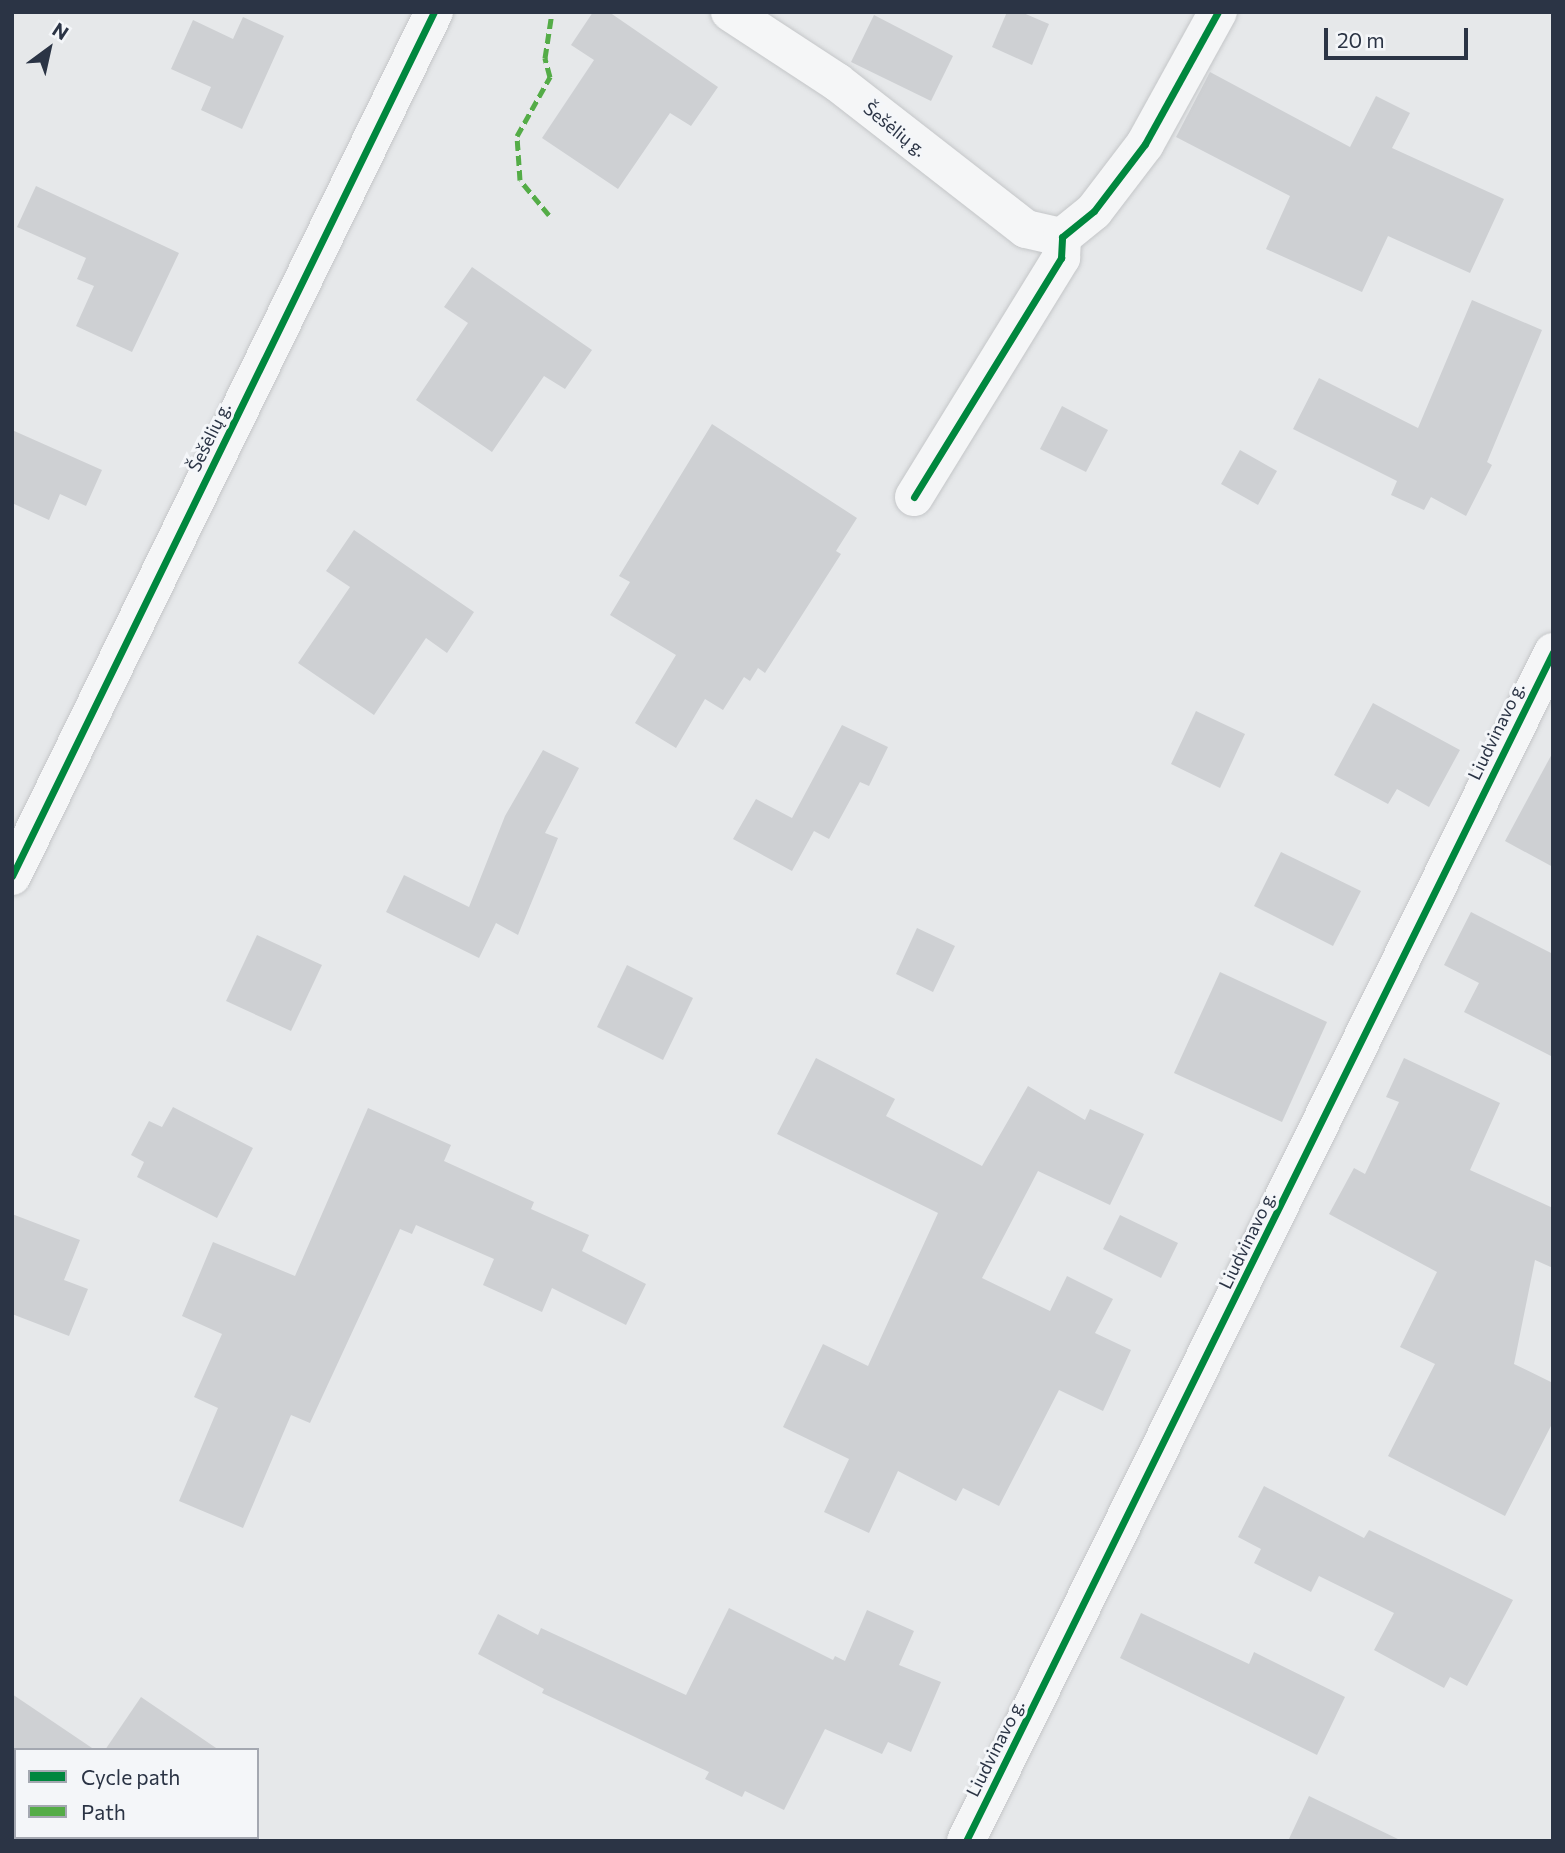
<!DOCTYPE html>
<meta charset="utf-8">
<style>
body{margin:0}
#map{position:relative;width:1565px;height:1853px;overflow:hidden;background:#e6e8ea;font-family:Commissioner,sans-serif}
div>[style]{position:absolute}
.building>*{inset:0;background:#ced0d3}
.roads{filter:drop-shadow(0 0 2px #c4c6c8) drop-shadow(0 0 2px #c4c6c8)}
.minor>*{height:38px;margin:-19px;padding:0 19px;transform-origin:19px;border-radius:19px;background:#f5f6f7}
.quiet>*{height:5px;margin-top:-2.5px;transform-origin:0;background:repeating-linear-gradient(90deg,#54ac47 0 10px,transparent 0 15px)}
.cycleway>*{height:7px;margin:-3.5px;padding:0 3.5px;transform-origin:3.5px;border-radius:3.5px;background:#00873e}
span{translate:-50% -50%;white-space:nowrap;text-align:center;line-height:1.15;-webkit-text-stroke:6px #f4f6f9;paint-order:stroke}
.street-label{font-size:18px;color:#2b3445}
.frame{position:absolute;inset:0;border:14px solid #2b3445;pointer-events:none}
.legend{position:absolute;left:14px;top:1748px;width:245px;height:91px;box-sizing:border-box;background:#f4f6f9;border:2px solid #a4a8b1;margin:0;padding:9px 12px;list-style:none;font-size:21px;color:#2b3445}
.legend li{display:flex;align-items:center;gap:14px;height:35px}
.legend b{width:35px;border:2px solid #a4a8b1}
.north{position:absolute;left:14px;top:14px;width:70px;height:70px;-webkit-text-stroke:5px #f4f6f9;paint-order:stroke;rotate:33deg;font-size:19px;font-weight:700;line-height:28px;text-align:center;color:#2b3445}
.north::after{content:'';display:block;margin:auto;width:24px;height:32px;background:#2b3445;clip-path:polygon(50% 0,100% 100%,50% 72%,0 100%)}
.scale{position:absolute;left:1324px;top:28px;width:144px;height:32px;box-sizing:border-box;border:4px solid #2b3445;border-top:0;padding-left:9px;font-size:21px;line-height:24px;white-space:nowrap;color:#2b3445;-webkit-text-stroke:5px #f4f6f9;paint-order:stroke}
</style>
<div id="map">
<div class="building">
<i style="clip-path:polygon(593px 12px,609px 12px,718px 87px,691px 126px,670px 113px,618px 189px,542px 138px,594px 60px,571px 45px)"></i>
<i style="clip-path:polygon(1007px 12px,1021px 12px,1049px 24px,1032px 65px,992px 47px)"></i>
<i style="clip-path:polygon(874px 15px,953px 56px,931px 101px,851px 62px)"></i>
<i style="clip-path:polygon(243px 17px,284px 36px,242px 129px,201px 110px,211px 87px,171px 69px,193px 20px,233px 39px)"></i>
<i style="clip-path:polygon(1210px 72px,1350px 147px,1376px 96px,1410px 113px,1392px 148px,1504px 199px,1470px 273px,1388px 236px,1362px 292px,1266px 249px,1290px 196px,1176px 137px)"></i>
<i style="clip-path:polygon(36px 186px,179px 253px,132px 352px,76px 326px,94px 286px,77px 279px,86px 258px,17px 227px)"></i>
<i style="clip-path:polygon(472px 267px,592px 350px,565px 389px,544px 376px,492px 452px,416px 400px,468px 323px,444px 307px)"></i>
<i style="clip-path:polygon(1472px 300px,1542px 330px,1487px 462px,1492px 465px,1466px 516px,1431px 497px,1424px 510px,1391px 495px,1397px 481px,1293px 429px,1319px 378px,1418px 428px)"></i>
<i style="clip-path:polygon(1062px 406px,1108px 430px,1086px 472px,1040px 449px)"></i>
<i style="clip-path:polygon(712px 424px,857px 518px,836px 551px,841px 554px,765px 673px,758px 668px,750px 681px,744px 677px,723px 710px,705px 699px,676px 748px,635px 723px,676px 655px,610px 615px,630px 582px,619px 576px)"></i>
<i style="clip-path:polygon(12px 430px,102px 470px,86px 506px,60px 494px,49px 520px,12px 503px)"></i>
<i style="clip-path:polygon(1240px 450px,1277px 471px,1258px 505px,1221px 484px)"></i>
<i style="clip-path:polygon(354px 530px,474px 612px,447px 653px,426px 638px,374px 715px,298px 663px,350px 587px,326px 571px)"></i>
<i style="clip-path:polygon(1373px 703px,1460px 750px,1429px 807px,1397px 789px,1388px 804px,1334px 775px)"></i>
<i style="clip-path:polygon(1196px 711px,1245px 734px,1220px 788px,1171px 764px)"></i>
<i style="clip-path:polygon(842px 725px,888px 747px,869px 786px,860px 782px,829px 839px,814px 831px,792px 871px,733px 839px,756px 799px,792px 818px)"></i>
<i style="clip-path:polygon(543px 750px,579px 768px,545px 833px,558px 838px,518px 935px,496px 923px,479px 958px,386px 912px,404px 875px,469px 907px,505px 816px)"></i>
<i style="clip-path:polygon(1553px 752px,1553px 867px,1505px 841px)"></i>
<i style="clip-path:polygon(1281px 852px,1361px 891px,1333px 946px,1254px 906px)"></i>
<i style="clip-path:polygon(1471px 912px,1553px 954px,1553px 1057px,1464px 1012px,1479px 983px,1444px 965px)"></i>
<i style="clip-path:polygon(917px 928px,955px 946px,933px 992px,896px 974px)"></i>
<i style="clip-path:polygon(257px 935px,322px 965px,291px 1031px,226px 1001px)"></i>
<i style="clip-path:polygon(627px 965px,693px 998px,663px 1060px,597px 1027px)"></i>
<i style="clip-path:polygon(1220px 972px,1327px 1022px,1282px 1122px,1174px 1073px)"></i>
<i style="clip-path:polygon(816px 1058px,895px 1099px,886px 1116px,982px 1166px,1028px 1086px,1085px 1120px,1090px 1109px,1144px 1134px,1110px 1205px,1038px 1171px,982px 1278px,1050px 1311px,1067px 1276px,1113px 1299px,1095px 1333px,1131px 1350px,1103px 1411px,1059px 1390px,999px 1506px,963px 1488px,956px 1501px,898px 1471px,869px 1533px,824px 1512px,849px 1459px,783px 1427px,823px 1344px,868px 1366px,938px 1213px,777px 1134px)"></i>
<i style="clip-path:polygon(1404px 1058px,1500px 1103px,1470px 1170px,1553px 1208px,1553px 1268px,1535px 1260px,1514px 1364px,1553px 1383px,1553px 1422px,1505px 1516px,1388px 1456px,1435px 1364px,1400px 1347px,1437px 1272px,1329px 1214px,1354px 1168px,1365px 1174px,1399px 1102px,1386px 1097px)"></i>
<i style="clip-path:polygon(173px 1107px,253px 1148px,217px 1218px,137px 1177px,144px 1162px,131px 1155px,149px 1121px,162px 1127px)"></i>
<i style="clip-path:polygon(368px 1108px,451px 1145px,444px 1161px,534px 1202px,531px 1209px,589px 1235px,582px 1251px,646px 1284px,626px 1325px,552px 1288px,542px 1312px,483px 1285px,494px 1259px,416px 1225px,412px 1234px,400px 1229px,310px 1423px,291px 1415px,243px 1528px,179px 1501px,218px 1408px,194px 1397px,222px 1334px,182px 1316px,213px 1242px,295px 1276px)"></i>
<i style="clip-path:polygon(12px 1214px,80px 1240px,64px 1280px,88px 1289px,69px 1336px,12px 1314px)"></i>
<i style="clip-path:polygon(1120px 1215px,1178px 1243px,1161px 1278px,1103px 1249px)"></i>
<i style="clip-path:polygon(1264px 1486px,1364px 1538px,1369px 1530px,1513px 1600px,1467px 1686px,1450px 1677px,1444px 1688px,1374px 1650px,1394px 1613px,1319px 1576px,1311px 1592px,1254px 1563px,1261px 1549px,1238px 1537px)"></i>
<i style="clip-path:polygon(729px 1608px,833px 1660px,835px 1656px,845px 1661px,867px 1610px,914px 1631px,899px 1665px,941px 1682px,911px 1752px,888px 1742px,882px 1754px,825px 1729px,784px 1810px,745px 1791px,742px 1797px,705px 1779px,709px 1772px,542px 1693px,544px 1689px,478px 1654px,498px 1614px,538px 1635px,541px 1628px,686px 1695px)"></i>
<i style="clip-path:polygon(1141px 1613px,1249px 1664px,1254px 1652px,1345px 1697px,1317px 1755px,1120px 1658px)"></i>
<i style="clip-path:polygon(12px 1694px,95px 1750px,12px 1750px)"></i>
<i style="clip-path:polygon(141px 1697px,219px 1750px,105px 1750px)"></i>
<i style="clip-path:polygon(1309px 1796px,1402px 1841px,1288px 1841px)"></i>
</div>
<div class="roads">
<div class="minor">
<i style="left:730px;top:12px;width:128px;rotate:33.2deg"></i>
<i style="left:837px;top:82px;width:239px;rotate:37.9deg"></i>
<i style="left:1026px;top:229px;width:37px;rotate:13deg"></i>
<i style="left:914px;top:497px;width:281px;rotate:-58.4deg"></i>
<i style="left:1061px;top:258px;width:21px;rotate:-87deg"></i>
<i style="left:1062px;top:237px;width:41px;rotate:-39.1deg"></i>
<i style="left:1094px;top:211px;width:84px;rotate:-52.7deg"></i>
<i style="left:1145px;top:144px;width:151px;rotate:-61.1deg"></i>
<i style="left:12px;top:876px;width:962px;rotate:-63.97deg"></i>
<i style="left:966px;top:1841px;width:1326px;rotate:-63.72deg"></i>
</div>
</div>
<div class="quiet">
<i style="left:549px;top:215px;width:45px;rotate:-129.6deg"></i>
<i style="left:520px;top:180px;width:44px;rotate:-93.9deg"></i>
<i style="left:517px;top:136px;width:68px;rotate:-60.8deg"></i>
<i style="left:550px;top:77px;width:20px;rotate:-105deg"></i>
<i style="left:545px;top:58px;width:47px;rotate:-81.3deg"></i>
</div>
<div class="cycleway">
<i style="left:914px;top:497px;width:281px;rotate:-58.4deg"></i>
<i style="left:1061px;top:258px;width:21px;rotate:-87deg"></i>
<i style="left:1062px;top:237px;width:41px;rotate:-39.1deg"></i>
<i style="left:1094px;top:211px;width:84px;rotate:-52.7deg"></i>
<i style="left:1145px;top:144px;width:151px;rotate:-61.1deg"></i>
<i style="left:12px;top:876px;width:962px;rotate:-63.97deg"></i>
<i style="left:966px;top:1841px;width:1326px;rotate:-63.72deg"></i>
</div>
<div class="street-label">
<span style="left:895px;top:129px;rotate:39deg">Šešėlių g.</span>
<span style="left:209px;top:437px;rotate:-64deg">Šešėlių g.</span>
<span style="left:1496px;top:731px;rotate:-64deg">Liudvinavo g.</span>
<span style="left:1247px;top:1240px;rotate:-64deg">Liudvinavo g.</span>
<span style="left:995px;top:1748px;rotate:-63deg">Liudvinavo g.</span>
</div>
<div class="frame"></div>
<ul class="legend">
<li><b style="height:9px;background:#00873e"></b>Cycle path</li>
<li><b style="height:9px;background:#54ac47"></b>Path</li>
</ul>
<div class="north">N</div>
<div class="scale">20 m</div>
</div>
